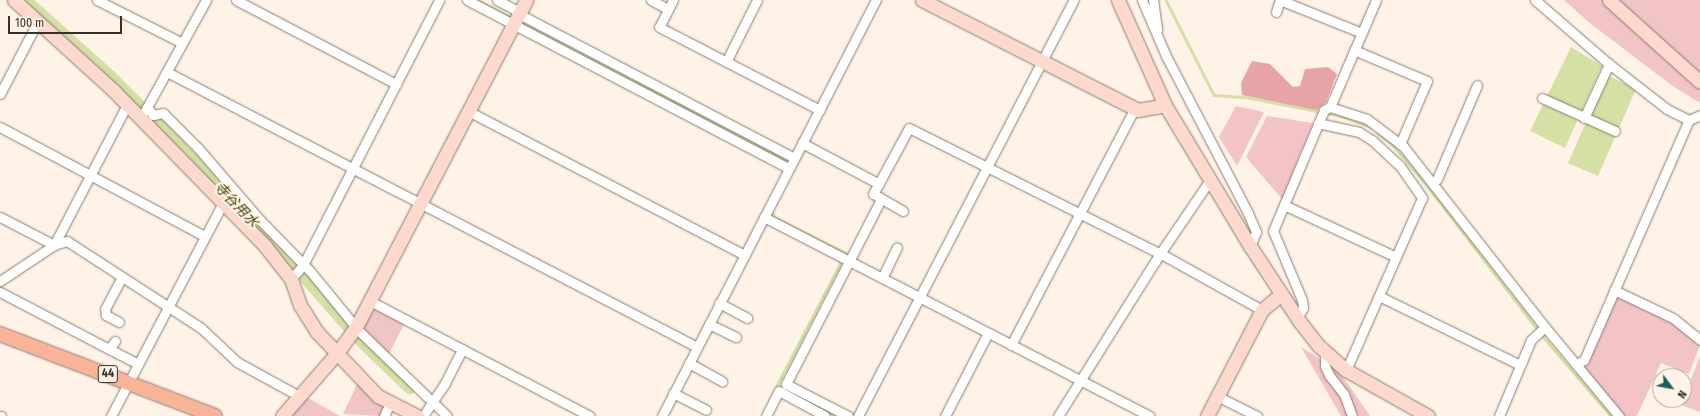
<!DOCTYPE html>
<meta charset="utf-8">
<style>
body{margin:0}
#map{position:relative;width:1700px;height:416px;overflow:hidden;background:#fff3e7;font-family:"Fira Sans Condensed","Noto Sans JP",sans-serif}
div>[style]{position:absolute}
.green>*{inset:0;background:#f3c4c6}
.forest>*{inset:0;background:#e6a4a7}
.water>*{inset:0;background:#d4e0a4}
.stream>*{height:2.5px;margin:-1.25px;padding:0 1.25px;transform-origin:1.25px;border-radius:1.25px;background:#d4e0a4}
.river>*{height:14px;margin:-7px;padding:0 7px;transform-origin:7px;border-radius:7px;background:#d4e0a4}
.roads{filter:drop-shadow(0 0 1px #897c6f) drop-shadow(0 0 1px #897c6f)}
.street>*{height:9px;margin:-4.5px;padding:0 4.5px;transform-origin:4.5px;border-radius:4.5px;background:#fff}
.secondary>*{height:13px;margin:-6.5px;padding:0 6.5px;transform-origin:6.5px;border-radius:6.5px;background:#fcd9cc}
.primary>*{height:14px;margin:-7px;padding:0 7px;transform-origin:7px;border-radius:7px;background:#f9b398}
span{translate:-50% -50%;white-space:nowrap;text-align:center;line-height:1.15;-webkit-text-stroke:4px #fff3e7;paint-order:stroke}
.shield-label span{padding:1px 3px;background:#fff3e7;border:1px solid;border-radius:3px;-webkit-text-stroke-width:0}
.shield-label{font-size:12px;color:#37312c;font-weight:700}
.water-label{font-size:14px;color:#3f4700;font-style:italic}
.north{position:absolute;left:1652px;top:368px;width:40px;height:40px;box-sizing:border-box;background:#fff3e7;border:1px solid #afa59c;border-radius:50%;rotate:122deg;font-size:11px;font-weight:700;line-height:16px;text-align:center;color:#37312c}
.north::after{content:'';display:block;margin:auto;width:14px;height:18px;background:#136361;clip-path:polygon(50% 0,100% 100%,50% 72%,0 100%)}
.scale{position:absolute;left:8px;top:16px;width:114px;height:18px;box-sizing:border-box;border:2px solid #37312c;border-top:0;padding-left:5px;font-size:12px;line-height:14px;white-space:nowrap;color:#37312c;-webkit-text-stroke:3px #fff3e7;paint-order:stroke}
</style>
<div id="map">
<div class="green">
<i style="clip-path:polygon(1564px 0,1700px 0,1700px 103px,1674px 87px,1591px 24px)"></i>
<i style="clip-path:polygon(1236px 106px,1264px 112px,1237px 166px,1219px 137px)"></i>
<i style="clip-path:polygon(1267px 116px,1313px 123px,1282px 199px,1246px 157px)"></i>
<i style="clip-path:polygon(1615px 294px,1683px 328px,1700px 345px,1689px 374px,1661px 363px,1637px 416px,1623px 416px,1585px 372px,1585px 367px)"></i>
<i style="clip-path:polygon(373px 302px,406px 320px,389px 354px,362px 327px)"></i>
<i style="clip-path:polygon(1301px 347px,1338px 370px,1370px 416px,1341px 416px)"></i>
<i style="clip-path:polygon(1700px 356px,1700px 412px,1681px 405px)"></i>
<i style="clip-path:polygon(359px 380px,386px 406px,381px 416px,343px 414px)"></i>
<i style="clip-path:polygon(303px 395px,340px 416px,285px 416px)"></i>
</div>
<div class="forest">
<i style="clip-path:polygon(1252px 61px,1270px 64px,1293px 87px,1300px 86px,1305px 69px,1328px 67px,1337px 74px,1326px 102px,1316px 111px,1242px 95px,1241px 83px)"></i>
</div>
<div class="water">
<i style="clip-path:polygon(1571px 47px,1602px 66px,1565px 148px,1530px 131px)"></i>
<i style="clip-path:polygon(1607px 75px,1636px 89px,1598px 176px,1568px 163px)"></i>
</div>
<div class="stream">
<i style="left:478px;top:0;width:38px;rotate:28deg"></i>
<i style="left:1166px;top:0;width:106px;rotate:63.2deg"></i>
<i style="left:1214px;top:95px;width:32px;rotate:4deg"></i>
<i style="left:1246px;top:97px;width:97px;rotate:11.3deg"></i>
<i style="left:1341px;top:116px;width:32px;rotate:20deg"></i>
<i style="left:519px;top:22px;width:305px;rotate:27.3deg"></i>
<i style="left:1378px;top:133px;width:19px;rotate:39deg"></i>
<i style="left:1393px;top:145px;width:51px;rotate:49.8deg"></i>
<i style="left:1426px;top:184px;width:184px;rotate:52.5deg"></i>
<i style="left:772px;top:210px;width:7px;rotate:74deg"></i>
<i style="left:774px;top:217px;width:80px;rotate:26.6deg"></i>
<i style="left:846px;top:253px;width:150px;rotate:117.4deg"></i>
<i style="left:777px;top:386px;width:4px;rotate:45deg"></i>
<i style="left:1541px;top:334px;width:108px;rotate:49.5deg"></i>
<i style="left:817px;top:407px;width:22px;rotate:24deg"></i>
</div>
<div class="river">
<i style="left:24px;top:0;width:118px;rotate:41.9deg"></i>
<i style="left:112px;top:79px;width:61px;rotate:45deg"></i>
<i style="left:155px;top:122px;width:212px;rotate:45.8deg"></i>
<i style="left:303px;top:274px;width:85px;rotate:48.8deg"></i>
<i style="left:359px;top:338px;width:71px;rotate:43.9deg"></i>
</div>
<div class="roads">
<div class="street">
<i style="left:97px;top:0;width:95px;rotate:26.8deg"></i>
<i style="left:236px;top:0;width:181px;rotate:27.7deg"></i>
<i style="left:467px;top:0;width:363px;rotate:27.6deg"></i>
<i style="left:497px;top:0;width:26px;rotate:28deg"></i>
<i style="left:651px;top:0;width:19px;rotate:28deg"></i>
<i style="left:673px;top:0;width:30px;rotate:117deg"></i>
<i style="left:659px;top:27px;width:181px;rotate:27.3deg"></i>
<i style="left:1142px;top:0;width:61px;rotate:66.8deg"></i>
<i style="left:1166px;top:56px;width:177px;rotate:62.4deg"></i>
<i style="left:1248px;top:213px;width:21px;rotate:67deg"></i>
<i style="left:1256px;top:232px;width:15px;rotate:113deg"></i>
<i style="left:1153px;top:0;width:30px;rotate:82deg"></i>
<i style="left:1280px;top:0;width:88px;rotate:21.9deg"></i>
<i style="left:1535px;top:0;width:98px;rotate:40.9deg"></i>
<i style="left:1609px;top:64px;width:73px;rotate:37.8deg"></i>
<i style="left:1667px;top:109px;width:25px;rotate:27deg"></i>
<i style="left:1276px;top:12px;width:13px;rotate:-72deg"></i>
<i style="left:519px;top:14px;width:310px;rotate:27.6deg"></i>
<i style="left:1354px;top:50px;width:79px;rotate:23deg"></i>
<i style="left:1427px;top:81px;width:69px;rotate:113.2deg"></i>
<i style="left:726px;top:62px;width:69px;rotate:-63.4deg"></i>
<i style="left:167px;top:72px;width:597px;rotate:27.42deg"></i>
<i style="left:0;top:94px;width:82px;rotate:-62.5deg"></i>
<i style="left:1542px;top:98px;width:80px;rotate:24.3deg"></i>
<i style="left:147px;top:107px;width:10px;rotate:53deg"></i>
<i style="left:153px;top:115px;width:10px;rotate:-11deg"></i>
<i style="left:163px;top:113px;width:49px;rotate:45deg"></i>
<i style="left:198px;top:148px;width:95px;rotate:49.3deg"></i>
<i style="left:260px;top:220px;width:71px;rotate:45.6deg"></i>
<i style="left:310px;top:271px;width:77px;rotate:50.8deg"></i>
<i style="left:359px;top:331px;width:122px;rotate:44deg"></i>
<i style="left:1330px;top:107px;width:39px;rotate:18deg"></i>
<i style="left:1367px;top:119px;width:45px;rotate:36.9deg"></i>
<i style="left:1403px;top:146px;width:230px;rotate:51.9deg"></i>
<i style="left:1545px;top:327px;width:116px;rotate:50.3deg"></i>
<i style="left:145px;top:111px;width:127px;rotate:-61.2deg"></i>
<i style="left:468px;top:111px;width:312px;rotate:27.5deg"></i>
<i style="left:1584px;top:118px;width:60px;rotate:-65.2deg"></i>
<i style="left:1318px;top:123px;width:42px;rotate:12.4deg"></i>
<i style="left:1359px;top:132px;width:15px;rotate:32deg"></i>
<i style="left:1372px;top:140px;width:38px;rotate:43deg"></i>
<i style="left:1400px;top:166px;width:39px;rotate:55deg"></i>
<i style="left:1422px;top:198px;width:188px;rotate:113.8deg"></i>
<i style="left:0;top:127px;width:231px;rotate:28.1deg"></i>
<i style="left:802px;top:143px;width:87px;rotate:28deg"></i>
<i style="left:1433px;top:182px;width:5px;rotate:-37deg"></i>
<i style="left:1437px;top:179px;width:102px;rotate:-66.9deg"></i>
<i style="left:1284px;top:205px;width:123px;rotate:24.9deg"></i>
<i style="left:903px;top:211px;width:34px;rotate:-150deg"></i>
<i style="left:873px;top:194px;width:75px;rotate:-61.4deg"></i>
<i style="left:909px;top:128px;width:286px;rotate:26.6deg"></i>
<i style="left:1165px;top:256px;width:111px;rotate:29.1deg"></i>
<i style="left:0;top:217px;width:61px;rotate:27.4deg"></i>
<i style="left:54px;top:245px;width:158px;rotate:-62.5deg"></i>
<i style="left:764px;top:217px;width:434px;rotate:27.3deg"></i>
<i style="left:882px;top:278px;width:34px;rotate:-64deg"></i>
<i style="left:291px;top:279px;width:18px;rotate:-49deg"></i>
<i style="left:303px;top:265px;width:298px;rotate:-62.8deg"></i>
<i style="left:0;top:281px;width:65px;rotate:-33.7deg"></i>
<i style="left:54px;top:245px;width:14px;rotate:-17deg"></i>
<i style="left:67px;top:241px;width:160px;rotate:33deg"></i>
<i style="left:201px;top:328px;width:50px;rotate:43.4deg"></i>
<i style="left:237px;top:362px;width:71px;rotate:28.7deg"></i>
<i style="left:1614px;top:290px;width:65px;rotate:25.4deg"></i>
<i style="left:1673px;top:318px;width:35px;rotate:39deg"></i>
<i style="left:0;top:292px;width:123px;rotate:27.6deg"></i>
<i style="left:109px;top:349px;width:10px;rotate:-53deg"></i>
<i style="left:1379px;top:296px;width:157px;rotate:26.1deg"></i>
<i style="left:370px;top:301px;width:248px;rotate:27.6deg"></i>
<i style="left:719px;top:303px;width:32px;rotate:28deg"></i>
<i style="left:1297px;top:318px;width:12px;rotate:-59deg"></i>
<i style="left:1303px;top:308px;width:8px;rotate:-97deg"></i>
<i style="left:1302px;top:300px;width:75px;rotate:-112.8deg"></i>
<i style="left:1273px;top:231px;width:131px;rotate:-67.1deg"></i>
<i style="left:1324px;top:110px;width:7px;rotate:-27deg"></i>
<i style="left:1330px;top:107px;width:116px;rotate:-66.7deg"></i>
<i style="left:119px;top:322px;width:15px;rotate:-152deg"></i>
<i style="left:106px;top:315px;width:6px;rotate:-99deg"></i>
<i style="left:105px;top:309px;width:36px;rotate:-62deg"></i>
<i style="left:709px;top:324px;width:30px;rotate:26deg"></i>
<i style="left:1011px;top:345px;width:267px;rotate:-62.4deg"></i>
<i style="left:109px;top:349px;width:33px;rotate:27deg"></i>
<i style="left:1325px;top:352px;width:14px;rotate:90deg"></i>
<i style="left:1325px;top:366px;width:10px;rotate:66deg"></i>
<i style="left:1329px;top:375px;width:24px;rotate:52deg"></i>
<i style="left:1344px;top:394px;width:23px;rotate:70deg"></i>
<i style="left:689px;top:363px;width:38px;rotate:29deg"></i>
<i style="left:1576px;top:364px;width:9px;rotate:-27deg"></i>
<i style="left:1584px;top:360px;width:262px;rotate:-66.4deg"></i>
<i style="left:1689px;top:120px;width:12px;rotate:-24deg"></i>
<i style="left:673px;top:393px;width:37px;rotate:27deg"></i>
<i style="left:1217px;top:396px;width:45px;rotate:26.6deg"></i>
<i style="left:0;top:416px;width:1px"></i>
<i style="left:111px;top:416px;width:241px;rotate:-62.3deg"></i>
<i style="left:384px;top:416px;width:14px;rotate:-65deg"></i>
<i style="left:423px;top:416px;width:40px;rotate:-56deg"></i>
<i style="left:445px;top:383px;width:38px;rotate:-63deg"></i>
<i style="left:662px;top:416px;width:468px;rotate:-62.8deg"></i>
<i style="left:766px;top:416px;width:28px;rotate:-63deg"></i>
<i style="left:779px;top:391px;width:52px;rotate:28.5deg"></i>
<i style="left:848px;top:416px;width:70px;rotate:-152.7deg"></i>
<i style="left:786px;top:384px;width:208px;rotate:-62.8deg"></i>
<i style="left:858px;top:416px;width:469px;rotate:-62.6deg"></i>
<i style="left:945px;top:416px;width:93px;rotate:-62.6deg"></i>
<i style="left:1058px;top:416px;width:190px;rotate:-57.9deg"></i>
<i style="left:1159px;top:255px;width:91px;rotate:-55.8deg"></i>
<i style="left:1499px;top:416px;width:82px;rotate:-67.2deg"></i>
<i style="left:1531px;top:340px;width:19px;rotate:-43deg"></i>
</div>
<div class="secondary">
<i style="left:14px;top:0;width:134px;rotate:42.3deg"></i>
<i style="left:113px;top:90px;width:218px;rotate:45.7deg"></i>
<i style="left:265px;top:246px;width:42px;rotate:51.8deg"></i>
<i style="left:291px;top:279px;width:28px;rotate:71deg"></i>
<i style="left:300px;top:305px;width:31px;rotate:58deg"></i>
<i style="left:316px;top:331px;width:90px;rotate:46.4deg"></i>
<i style="left:378px;top:396px;width:44px;rotate:27.1deg"></i>
<i style="left:922px;top:0;width:242px;rotate:27deg"></i>
<i style="left:1138px;top:110px;width:27px;rotate:-10deg"></i>
<i style="left:1118px;top:0;width:115px;rotate:65.9deg"></i>
<i style="left:1165px;top:105px;width:165px;rotate:58.9deg"></i>
<i style="left:1250px;top:246px;width:91px;rotate:56.7deg"></i>
<i style="left:1300px;top:322px;width:31px;rotate:52deg"></i>
<i style="left:1319px;top:346px;width:36px;rotate:42deg"></i>
<i style="left:1346px;top:370px;width:94px;rotate:29.3deg"></i>
<i style="left:1609px;top:0;width:122px;rotate:42deg"></i>
<i style="left:282px;top:416px;width:84px;rotate:-48.9deg"></i>
<i style="left:337px;top:353px;width:32px;rotate:-54deg"></i>
<i style="left:356px;top:327px;width:369px;rotate:-62.5deg"></i>
<i style="left:1207px;top:416px;width:119px;rotate:-62.6deg"></i>
<i style="left:1262px;top:310px;width:25px;rotate:-40deg"></i>
</div>
<div class="primary">
<i style="left:0;top:334px;width:230px;rotate:20.9deg"></i>
</div>
</div>
<div class="shield-label">
<span style="left:108px;top:374px">44</span>
</div>
<div class="water-label">
<span style="left:236px;top:205px;rotate:46deg">寺谷用水</span>
</div>
<div class="north">N</div>
<div class="scale">100 m</div>
</div>
